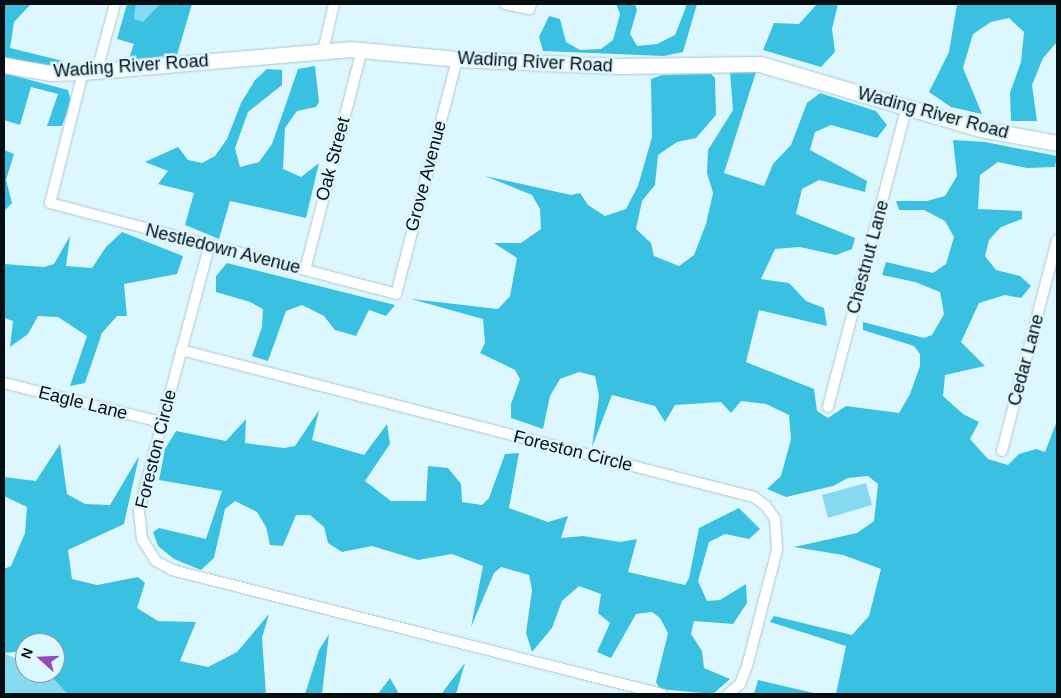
<!DOCTYPE html>
<style>
body{margin:0}
#map{position:relative;width:1061px;height:698px;overflow:hidden;background:#ddf7ff;font-family:Helvetica,sans-serif}
div>[style]{position:absolute}
.green>*{inset:0;background:#85daf2}
.forest>*{inset:0;background:#3ac1e2}
.roads{filter:drop-shadow(0 0 1px #aec7cf) drop-shadow(0 0 1px #aec7cf)}
.street>*{height:10px;margin:-5px;padding:0 5px;transform-origin:5px;border-radius:5px;background:#fff}
.secondary>*{height:15px;margin:-7.5px;padding:0 7.5px;transform-origin:7.5px;border-radius:7.5px;background:#fff}
span{translate:-50% -50%;white-space:nowrap;text-align:center;line-height:1.15;-webkit-text-stroke:5px #ddf7ff;paint-order:stroke}
.street-label{font-size:18px;color:#060e11}
.frame{position:absolute;inset:0;border:5px solid #060e11;pointer-events:none}
.north{position:absolute;left:15px;top:633px;width:50px;height:50px;box-sizing:border-box;background:#ddf7ff;border:1px solid #879aa0;border-radius:50%;rotate:290deg;font-size:14px;font-weight:700;line-height:20px;text-align:center;color:#060e11}
.north::after{content:'';display:block;margin:auto;width:18px;height:22px;background:#954abc;clip-path:polygon(50% 0,100% 100%,50% 72%,0 100%)}
</style>
<div id="map">
<div class="green">
<i style="clip-path:polygon(136px 4px,160px 4px,143px 23px,134px 20px)"></i>
<i style="clip-path:polygon(866px 483px,872px 505px,828px 518px,822px 495px)"></i>
<i style="clip-path:polygon(4px 653px,25px 663px,25px 673px,44px 673px,87px 694px,4px 694px)"></i>
</div>
<div class="forest">
<i style="clip-path:polygon(4px 4px,31px 4px,14px 22px,10px 48px,63px 61px,56px 67px,4px 58px)"></i>
<i style="clip-path:polygon(127px 4px,136px 4px,134px 19px,143px 22px,160px 4px,192px 4px,177px 55px,128px 61px,134px 44px,117px 39px)"></i>
<i style="clip-path:polygon(616px 4px,635px 4px,637px 10px,630px 34px,637px 46px,657px 44px,675px 35px,686px 7px,685px 4px,697px 4px,683px 52px,664px 56px,543px 51px,539px 37px,549px 16px,560px 19px,566px 42px,580px 50px,601px 49px,613px 40px,620px 14px)"></i>
<i style="clip-path:polygon(817px 4px,838px 4px,832px 29px,835px 52px,821px 67px,763px 50px,774px 23px,799px 24px)"></i>
<i style="clip-path:polygon(957px 4px,1057px 4px,1057px 42px,1043px 58px,1032px 85px,1037px 121px,1011px 121px,1010px 93px,1021px 62px,1024px 32px,1009px 18px,991px 22px,973px 34px,963px 68px,982px 114px,951px 107px,929px 92px,949px 52px)"></i>
<i style="clip-path:polygon(315px 66px,319px 102px,316px 107px,297px 111px,285px 128px,283px 169px,301px 177px,319px 163px,306px 218px,230px 201px,219px 239px,185px 225px,194px 193px,158px 184px,168px 171px,145px 162px,178px 147px,188px 160px,202px 163px,215px 156px,227px 139px,241px 103px,255px 80px,267px 69px,282px 70px,282px 85px,248px 112px,235px 148px,240px 167px,259px 162px,272px 144px,298px 69px)"></i>
<i style="clip-path:polygon(730px 72px,756px 72px,724px 173px,764px 186px,773px 164px,791px 145px,807px 103px,820px 93px,876px 111px,887px 125px,877px 138px,831px 125px,815px 132px,810px 150px,867px 181px,865px 192px,819px 180px,802px 189px,796px 214px,855px 238px,852px 249px,836px 255px,800px 247px,775px 249px,761px 279px,789px 283px,806px 301px,824px 308px,827px 326px,759px 310px,746px 362px,814px 389px,817px 411px,828px 418px,846px 406px,899px 413px,910px 394px,920px 366px,920px 354px,914px 346px,863px 330px,863px 322px,924px 338px,932px 335px,944px 314px,940px 292px,915px 282px,882px 275px,886px 262px,933px 273px,946px 264px,954px 237px,945px 221px,924px 210px,899px 210px,896px 201px,927px 201px,945px 196px,957px 176px,953px 140px,985px 142px,1057px 156px,1055px 167px,1027px 168px,998px 162px,980px 175px,978px 209px,1022px 211px,1022px 219px,1001px 227px,989px 240px,985px 256px,996px 270px,1020px 276px,1031px 286px,1021px 298px,1005px 295px,979px 303px,961px 342px,985px 366px,945px 375px,943px 396px,963px 414px,979px 422px,970px 439px,988px 459px,1008px 465px,1019px 454px,1036px 449px,1045px 452px,1057px 421px,1057px 694px,836px 694px,846px 646px,770px 622px,774px 616px,852px 635px,869px 616px,881px 569px,843px 555px,794px 547px,857px 533px,874px 521px,878px 484px,868px 476px,848px 478px,833px 486px,786px 497px,767px 489px,781px 476px,791px 439px,789px 415px,766px 404px,741px 401px,731px 413px,721px 402px,675px 405px,665px 422px,655px 406px,612px 395px,592px 447px,599px 396px,595px 376px,579px 372px,560px 379px,550px 396px,543px 429px,511px 418px,511px 404px,520px 379px,515px 370px,480px 353px,485px 343px,483px 319px,411px 299px,498px 309px,510px 296px,517px 258px,494px 243px,521px 243px,541px 229px,540px 209px,532px 195px,485px 176px,571px 195px,580px 193px,588px 205px,605px 216px,626px 209px,638px 186px,652px 137px,651px 79px,662px 75px,711px 74px,715px 78px,716px 115px,696px 138px,677px 142px,658px 155px,655px 185px,642px 201px,636px 229px,651px 243px,654px 256px,679px 266px,694px 255px,706px 224px,713px 193px,707px 173px,708px 150px,733px 110px)"></i>
<i style="clip-path:polygon(4px 73px,68px 90px,71px 101px,62px 126px,47px 126px,58px 94px,31px 87px,20px 125px,4px 120px)"></i>
<i style="clip-path:polygon(4px 150px,14px 154px,6px 180px,12px 203px,4px 211px)"></i>
<i style="clip-path:polygon(122px 232px,183px 256px,177px 274px,124px 284px,127px 316px,117px 316px,102px 333px,85px 383px,70px 386px,87px 336px,58px 317px,38px 316px,28px 334px,10px 347px,13px 321px,4px 318px,4px 264px,44px 267px,54px 264px,70px 236px,66px 266px,92px 268px,106px 247px)"></i>
<i style="clip-path:polygon(227px 263px,395px 305px,386px 316px,369px 310px,356px 336px,335px 330px,324px 316px,302px 305px,286px 311px,268px 361px,252px 356px,262px 327px,263px 309px,250px 302px,216px 292px,216px 276px)"></i>
<i style="clip-path:polygon(319px 410px,312px 440px,364px 455px,387px 424px,390px 444px,365px 481px,391px 501px,426px 501px,428px 466px,448px 468px,461px 484px,462px 502px,482px 505px,489px 498px,505px 454px,519px 453px,509px 508px,548px 522px,568px 516px,561px 538px,583px 536px,620px 542px,637px 539px,628px 572px,685px 585px,689px 578px,699px 528px,739px 508px,760px 529px,749px 539px,725px 534px,709px 542px,698px 581px,707px 601px,720px 600px,746px 584px,747px 603px,733px 624px,694px 621px,691px 634px,702px 651px,704px 668px,730px 679px,713px 694px,660px 689px,656px 682px,668px 633px,660px 618px,652px 612px,636px 614px,611px 658px,597px 652px,610px 623px,598px 613px,601px 594px,579px 586px,562px 601px,552px 628px,532px 652px,526px 633px,532px 590px,529px 575px,501px 567px,494px 573px,471px 627px,483px 566px,452px 554px,418px 560px,372px 546px,342px 552px,328px 543px,324px 527px,310px 515px,296px 515px,283px 546px,270px 545px,266px 527px,257px 512px,235px 501px,225px 509px,214px 558px,201px 570px,174px 559px,158px 546px,153px 532px,159px 528px,206px 539px,222px 491px,159px 480px,165px 449px,176px 431px,226px 441px,246px 419px,245px 443px,284px 448px,295px 446px)"></i>
<i style="clip-path:polygon(60px 444px,67px 494px,85px 504px,110px 505px,139px 456px,124px 524px,68px 550px,72px 579px,97px 585px,138px 577px,145px 583px,137px 608px,158px 621px,196px 622px,180px 661px,208px 667px,237px 652px,269px 614px,262px 638px,266px 694px,68px 694px,48px 673px,55px 673px,55px 643px,25px 643px,25px 651px,4px 653px,4px 569px,11px 566px,25px 533px,27px 507px,4px 496px,4px 477px,36px 481px)"></i>
<i style="clip-path:polygon(329px 634px,322px 694px,305px 694px,319px 650px)"></i>
<i style="clip-path:polygon(465px 663px,456px 694px,442px 694px,445px 689px)"></i>
<i style="clip-path:polygon(390px 678px,399px 694px,378px 694px)"></i>
<i style="clip-path:polygon(758px 680px,818px 694px,754px 694px)"></i>
</div>
<div class="roads">
<div class="street">
<i style="left:505px;top:4px;width:25px;rotate:12deg"></i>
<i style="left:529px;top:9px;width:5px;rotate:-68deg"></i>
<i style="left:323px;top:51px;width:48px;rotate:-76.8deg"></i>
<i style="left:97px;top:71px;width:69px;rotate:-75deg"></i>
<i style="left:83px;top:72px;width:135px;rotate:104.1deg"></i>
<i style="left:50px;top:203px;width:358px;rotate:14.7deg"></i>
<i style="left:396px;top:294px;width:243px;rotate:-75.4deg"></i>
<i style="left:209px;top:247px;width:273px;rotate:104.9deg"></i>
<i style="left:139px;top:511px;width:28px;rotate:84deg"></i>
<i style="left:142px;top:539px;width:26px;rotate:58deg"></i>
<i style="left:156px;top:561px;width:18px;rotate:29deg"></i>
<i style="left:172px;top:570px;width:505px;rotate:14.2deg"></i>
<i style="left:305px;top:270px;width:228px;rotate:-75.5deg"></i>
<i style="left:181px;top:350px;width:592px;rotate:14.39deg"></i>
<i style="left:754px;top:497px;width:15px;rotate:37deg"></i>
<i style="left:766px;top:506px;width:16px;rotate:55deg"></i>
<i style="left:775px;top:519px;width:31px;rotate:86deg"></i>
<i style="left:777px;top:550px;width:120px;rotate:104.5deg"></i>
<i style="left:747px;top:666px;width:19px;rotate:111deg"></i>
<i style="left:740px;top:684px;width:16px;rotate:140deg"></i>
<i style="left:4px;top:383px;width:162px;rotate:14deg"></i>
<i style="left:828px;top:407px;width:311px;rotate:-75.3deg"></i>
<i style="left:1002px;top:451px;width:218px;rotate:-75.4deg"></i>
</div>
<div class="secondary">
<i style="left:4px;top:65px;width:48px;rotate:9.7deg"></i>
<i style="left:51px;top:73px;width:32px;rotate:-2deg"></i>
<i style="left:83px;top:72px;width:268px;rotate:-4.9deg"></i>
<i style="left:350px;top:49px;width:107px;rotate:5.3deg"></i>
<i style="left:457px;top:59px;width:163px;rotate:2.5deg"></i>
<i style="left:620px;top:66px;width:140px;rotate:-0.8deg"></i>
<i style="left:760px;top:64px;width:230px;rotate:16.4deg"></i>
<i style="left:981px;top:129px;width:77px;rotate:10.4deg"></i>
</div>
</div>
<div class="street-label">
<span style="left:535px;top:62px;rotate:3deg">Wading River Road</span>
<span style="left:131px;top:66px;rotate:-4deg">Wading River Road</span>
<span style="left:933px;top:113px;rotate:15deg">Wading River Road</span>
<span style="left:333px;top:159px;rotate:-75deg">Oak Street</span>
<span style="left:426px;top:176px;rotate:-75deg">Grove Avenue</span>
<span style="left:223px;top:249px;rotate:14deg">Nestledown Avenue</span>
<span style="left:868px;top:257px;rotate:-75deg">Chestnut Lane</span>
<span style="left:1026px;top:360px;rotate:-75deg">Cedar Lane</span>
<span style="left:83px;top:403px;rotate:14deg">Eagle Lane</span>
<span style="left:156px;top:449px;rotate:-76deg">Foreston Circle</span>
<span style="left:573px;top:451px;rotate:14deg">Foreston Circle</span>
</div>
<div class="frame"></div>
<div class="north">N</div>
</div>
